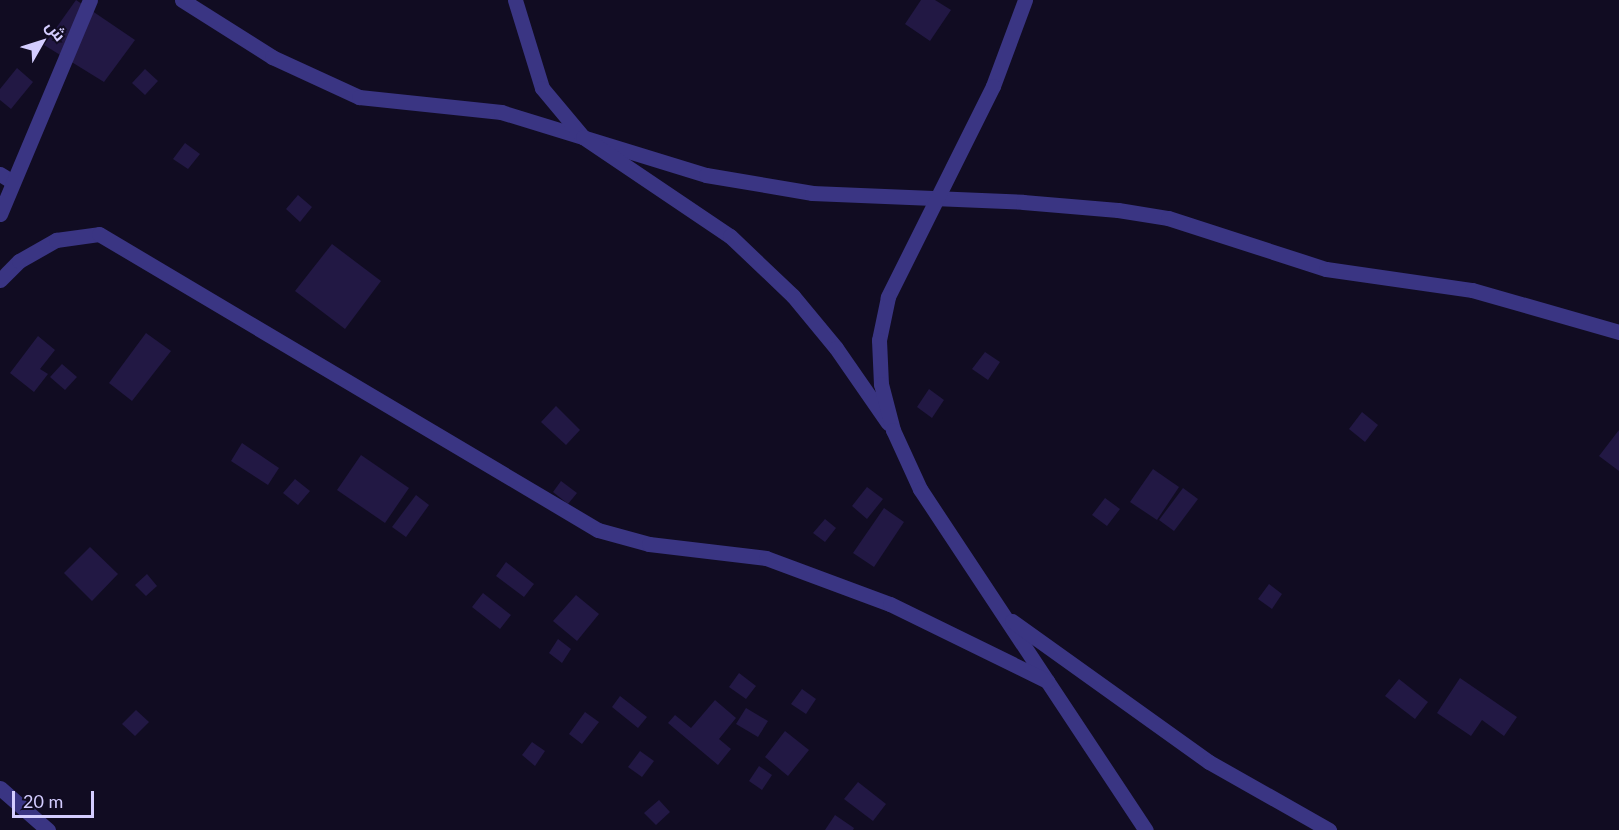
<!DOCTYPE html>
<meta charset="utf-8">
<style>
body{margin:0}
#map{position:relative;width:1619px;height:830px;overflow:hidden;background:#110c22;font-family:Lato,Cairo,sans-serif}
div>[style]{position:absolute}
.building>*{inset:0;background:#221844}
.minor>*{height:15px;margin:-7.5px;padding:0 7.5px;transform-origin:7.5px;border-radius:7.5px;background:#3a3583}
span{translate:-50% -50%;white-space:nowrap;text-align:center;line-height:1.15;-webkit-text-stroke:5px #110c22;paint-order:stroke}
.north{position:absolute;left:12px;top:12px;width:60px;height:60px;-webkit-text-stroke:4px #110c22;paint-order:stroke;rotate:51deg;font-size:16px;font-weight:700;line-height:24px;text-align:center;color:#d4cdff}
.north::after{content:'';display:block;margin:auto;width:21px;height:27px;background:#d4cdff;clip-path:polygon(50% 0,100% 100%,50% 72%,0 100%)}
.scale{position:absolute;left:12px;top:791px;width:82px;height:27px;box-sizing:border-box;border:3px solid #d4cdff;border-top:0;padding-left:8px;font-size:18px;line-height:21px;white-space:nowrap;color:#d4cdff;-webkit-text-stroke:4px #110c22;paint-order:stroke}
</style>
<div id="map">
<div class="building">
<i style="clip-path:polygon(76px 0,135px 40px,104px 82px,44px 45px)"></i>
<i style="clip-path:polygon(921px 0,935px 0,951px 10px,930px 41px,905px 24px)"></i>
<i style="clip-path:polygon(17px 68px,33px 82px,11px 109px,0 100px,0 89px)"></i>
<i style="clip-path:polygon(145px 69px,158px 81px,145px 95px,132px 83px)"></i>
<i style="clip-path:polygon(185px 143px,200px 154px,188px 169px,173px 159px)"></i>
<i style="clip-path:polygon(298px 195px,312px 207px,300px 222px,286px 209px)"></i>
<i style="clip-path:polygon(332px 244px,381px 281px,345px 329px,295px 291px)"></i>
<i style="clip-path:polygon(146px 333px,171px 351px,132px 401px,109px 383px)"></i>
<i style="clip-path:polygon(38px 336px,55px 350px,40px 369px,48px 374px,34px 392px,10px 373px)"></i>
<i style="clip-path:polygon(985px 352px,1000px 362px,988px 380px,972px 369px)"></i>
<i style="clip-path:polygon(62px 364px,77px 377px,65px 390px,50px 377px)"></i>
<i style="clip-path:polygon(929px 389px,944px 400px,932px 418px,917px 407px)"></i>
<i style="clip-path:polygon(556px 406px,580px 430px,566px 445px,541px 422px)"></i>
<i style="clip-path:polygon(1362px 412px,1378px 425px,1365px 442px,1349px 429px)"></i>
<i style="clip-path:polygon(1619px 430px,1619px 471px,1599px 456px)"></i>
<i style="clip-path:polygon(242px 443px,279px 468px,268px 485px,231px 461px)"></i>
<i style="clip-path:polygon(361px 455px,409px 488px,385px 523px,337px 490px)"></i>
<i style="clip-path:polygon(1153px 469px,1179px 487px,1157px 520px,1130px 502px)"></i>
<i style="clip-path:polygon(295px 479px,310px 491px,298px 505px,283px 493px)"></i>
<i style="clip-path:polygon(561px 481px,577px 493px,568px 504px,553px 492px)"></i>
<i style="clip-path:polygon(867px 487px,883px 499px,867px 519px,852px 506px)"></i>
<i style="clip-path:polygon(1183px 488px,1198px 499px,1174px 531px,1159px 520px)"></i>
<i style="clip-path:polygon(416px 495px,429px 505px,406px 537px,392px 527px)"></i>
<i style="clip-path:polygon(1105px 498px,1120px 509px,1107px 526px,1092px 515px)"></i>
<i style="clip-path:polygon(884px 508px,904px 522px,874px 567px,853px 553px)"></i>
<i style="clip-path:polygon(825px 519px,836px 528px,825px 542px,813px 533px)"></i>
<i style="clip-path:polygon(90px 547px,118px 574px,92px 601px,64px 573px)"></i>
<i style="clip-path:polygon(506px 562px,534px 584px,524px 597px,496px 576px)"></i>
<i style="clip-path:polygon(147px 574px,157px 586px,146px 596px,135px 585px)"></i>
<i style="clip-path:polygon(1269px 584px,1282px 594px,1272px 609px,1258px 599px)"></i>
<i style="clip-path:polygon(483px 593px,511px 615px,500px 629px,472px 607px)"></i>
<i style="clip-path:polygon(576px 595px,599px 614px,577px 641px,553px 621px)"></i>
<i style="clip-path:polygon(558px 639px,571px 649px,562px 663px,549px 653px)"></i>
<i style="clip-path:polygon(739px 673px,756px 686px,746px 699px,729px 687px)"></i>
<i style="clip-path:polygon(1460px 678px,1517px 717px,1504px 736px,1482px 720px,1471px 736px,1437px 713px)"></i>
<i style="clip-path:polygon(1399px 679px,1428px 702px,1415px 719px,1385px 696px)"></i>
<i style="clip-path:polygon(802px 689px,816px 699px,806px 714px,791px 704px)"></i>
<i style="clip-path:polygon(620px 696px,647px 717px,638px 728px,612px 707px)"></i>
<i style="clip-path:polygon(715px 700px,736px 718px,719px 739px,731px 749px,718px 765px,668px 723px,675px 715px,691px 728px)"></i>
<i style="clip-path:polygon(746px 708px,768px 721px,758px 737px,736px 724px)"></i>
<i style="clip-path:polygon(136px 710px,149px 722px,135px 736px,122px 724px)"></i>
<i style="clip-path:polygon(585px 712px,599px 722px,582px 744px,569px 734px)"></i>
<i style="clip-path:polygon(785px 731px,809px 750px,788px 776px,765px 757px)"></i>
<i style="clip-path:polygon(532px 742px,545px 751px,535px 766px,522px 755px)"></i>
<i style="clip-path:polygon(640px 751px,654px 761px,642px 777px,628px 767px)"></i>
<i style="clip-path:polygon(759px 766px,772px 775px,762px 790px,749px 781px)"></i>
<i style="clip-path:polygon(858px 782px,886px 804px,873px 821px,844px 799px)"></i>
<i style="clip-path:polygon(659px 800px,670px 812px,656px 825px,644px 813px)"></i>
<i style="clip-path:polygon(835px 815px,854px 828px,853px 830px,825px 830px)"></i>
</div>
<div class="minor">
<i style="left:182px;top:0;width:107px;rotate:32.3deg"></i>
<i style="left:272px;top:57px;width:96px;rotate:24.7deg"></i>
<i style="left:359px;top:97px;width:143px;rotate:6deg"></i>
<i style="left:501px;top:112px;width:214px;rotate:17.1deg"></i>
<i style="left:706px;top:175px;width:108px;rotate:9.6deg"></i>
<i style="left:812px;top:193px;width:211px;rotate:2.4deg"></i>
<i style="left:1023px;top:202px;width:95px;rotate:4.8deg"></i>
<i style="left:1118px;top:210px;width:51px;rotate:9.1deg"></i>
<i style="left:1168px;top:218px;width:166px;rotate:17.9deg"></i>
<i style="left:1326px;top:269px;width:148px;rotate:8.2deg"></i>
<i style="left:1472px;top:290px;width:153px;rotate:15.9deg"></i>
<i style="left:515px;top:0;width:92px;rotate:72.9deg"></i>
<i style="left:542px;top:88px;width:64px;rotate:50.1deg"></i>
<i style="left:583px;top:137px;width:177px;rotate:34deg"></i>
<i style="left:730px;top:236px;width:87px;rotate:43.6deg"></i>
<i style="left:793px;top:296px;width:67px;rotate:50.4deg"></i>
<i style="left:836px;top:348px;width:91px;rotate:55.3deg"></i>
<i style="left:1025px;top:0;width:92px;rotate:110.4deg"></i>
<i style="left:993px;top:86px;width:236px;rotate:116.5deg"></i>
<i style="left:888px;top:297px;width:44px;rotate:101.8deg"></i>
<i style="left:879px;top:340px;width:44px;rotate:87.4deg"></i>
<i style="left:881px;top:384px;width:48px;rotate:75.4deg"></i>
<i style="left:893px;top:430px;width:65px;rotate:65.4deg"></i>
<i style="left:920px;top:489px;width:409px;rotate:56.5deg"></i>
<i style="left:0;top:174px;width:15px;rotate:32deg"></i>
<i style="left:0;top:214px;width:232px;rotate:-67.2deg"></i>
<i style="left:0;top:280px;width:27px;rotate:-45deg"></i>
<i style="left:19px;top:261px;width:43px;rotate:-29.6deg"></i>
<i style="left:56px;top:240px;width:43px;rotate:-7.9deg"></i>
<i style="left:99px;top:234px;width:580px;rotate:30.68deg"></i>
<i style="left:598px;top:530px;width:53px;rotate:15.4deg"></i>
<i style="left:649px;top:544px;width:118px;rotate:6.8deg"></i>
<i style="left:766px;top:558px;width:132px;rotate:20.4deg"></i>
<i style="left:890px;top:604px;width:175px;rotate:26.1deg"></i>
<i style="left:1012px;top:621px;width:242px;rotate:35.6deg"></i>
<i style="left:1209px;top:762px;width:138px;rotate:29.5deg"></i>
<i style="left:0;top:788px;width:64px;rotate:41.2deg"></i>
</div>
<div class="north">ش</div>
<div class="scale">20 m</div>
</div>
